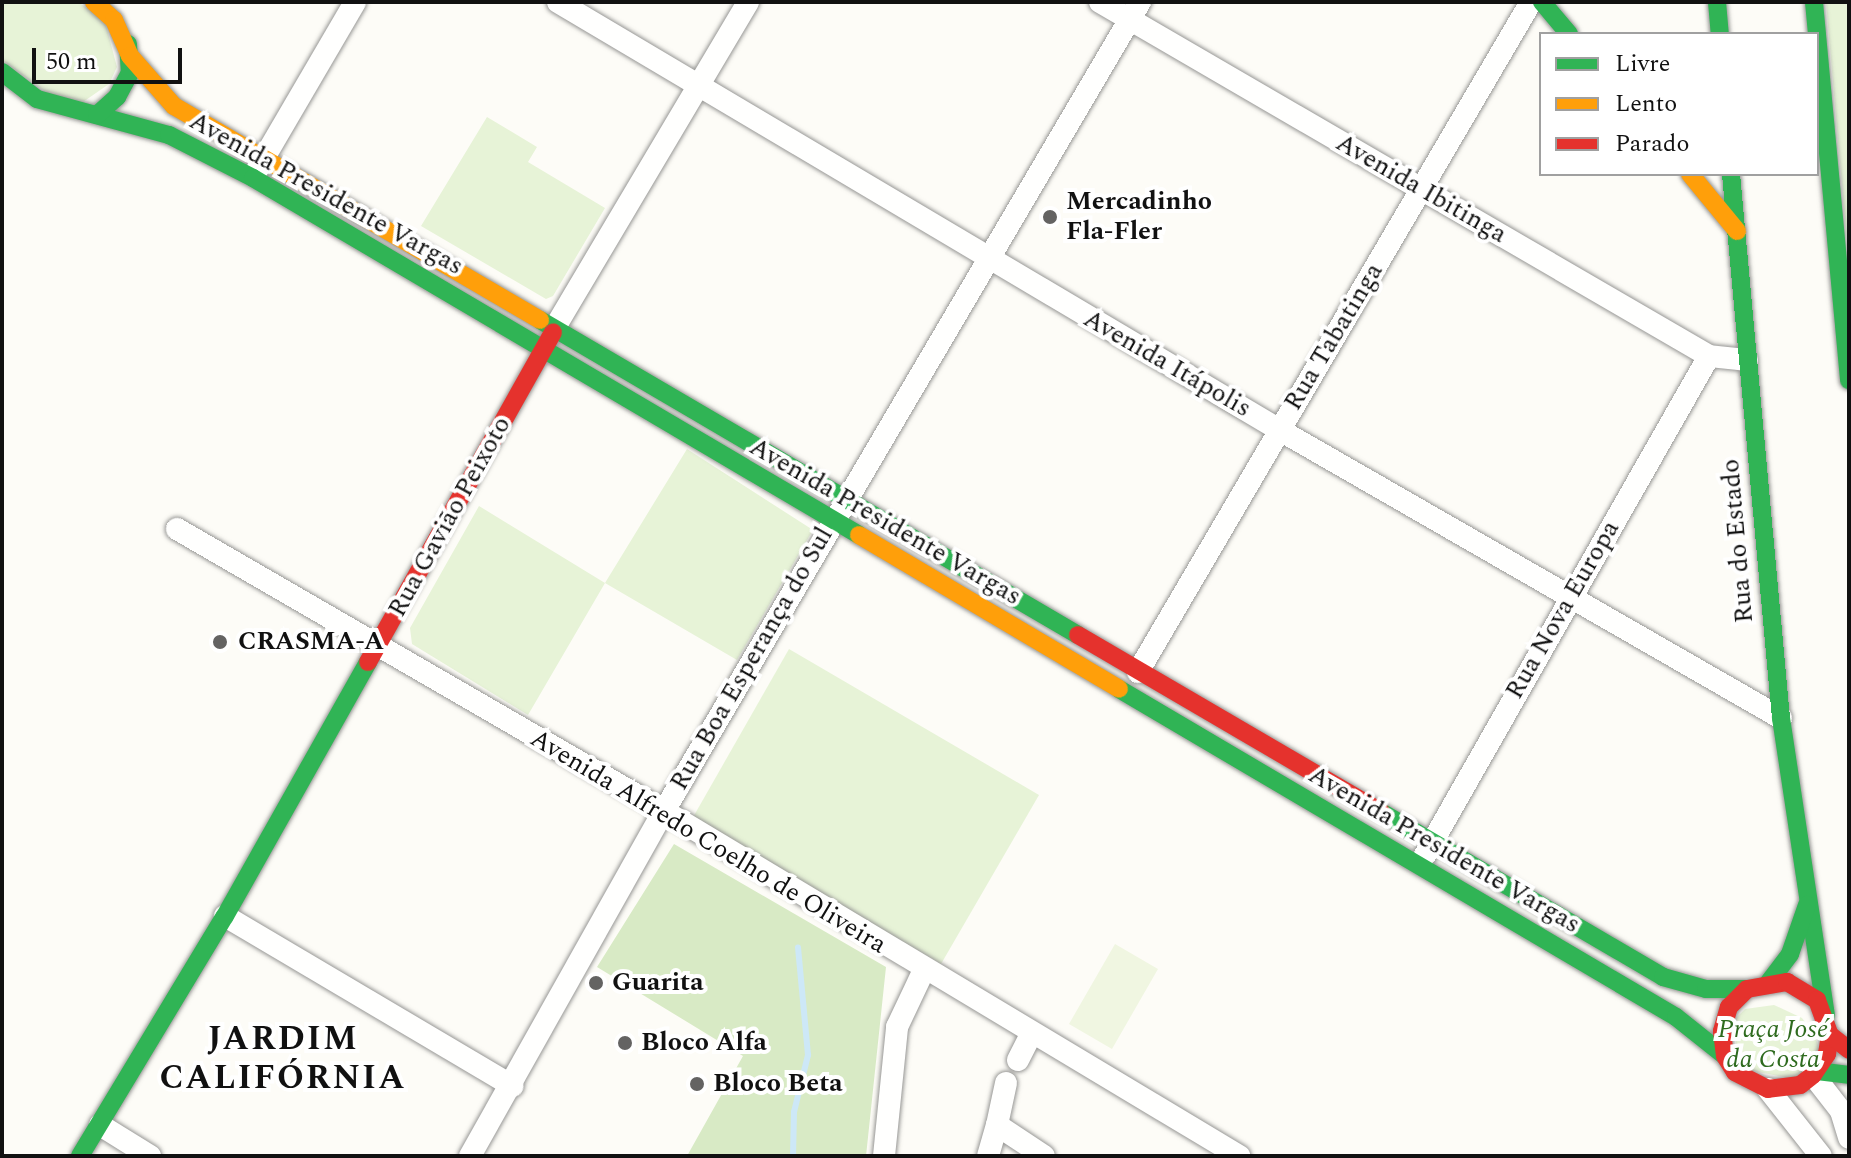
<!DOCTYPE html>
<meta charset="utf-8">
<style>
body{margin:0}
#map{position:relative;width:1851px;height:1158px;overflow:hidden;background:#fdfcf7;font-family:Spectral,serif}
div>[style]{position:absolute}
.green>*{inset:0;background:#e7f3d7}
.forest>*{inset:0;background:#d8eac5}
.pitch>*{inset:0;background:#f0f6e1}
.stream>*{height:6px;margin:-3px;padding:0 3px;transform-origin:3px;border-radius:3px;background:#cde8f7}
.roads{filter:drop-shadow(0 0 2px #979795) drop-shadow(0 0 2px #979795)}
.street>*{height:22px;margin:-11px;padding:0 11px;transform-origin:11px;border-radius:11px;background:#fffffe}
.fast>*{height:18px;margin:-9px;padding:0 9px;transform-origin:9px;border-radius:9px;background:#30b455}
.slow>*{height:18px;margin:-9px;padding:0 9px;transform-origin:9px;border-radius:9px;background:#ff9f0a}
.jam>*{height:18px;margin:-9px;padding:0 9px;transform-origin:9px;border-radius:9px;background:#e5322d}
.dots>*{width:22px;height:22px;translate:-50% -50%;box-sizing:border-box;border:4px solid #fff;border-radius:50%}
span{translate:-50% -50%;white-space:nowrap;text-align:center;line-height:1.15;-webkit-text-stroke:8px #fff;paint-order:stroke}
.street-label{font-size:26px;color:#111}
.poi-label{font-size:26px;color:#111;font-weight:700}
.left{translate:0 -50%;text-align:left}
.park-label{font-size:26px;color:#2f6b1f;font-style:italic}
.district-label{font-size:34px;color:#111;font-weight:700;letter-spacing:2px}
.frame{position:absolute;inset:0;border:4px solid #111;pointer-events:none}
.legend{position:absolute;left:1539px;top:32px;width:280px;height:144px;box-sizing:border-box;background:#fff;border:2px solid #a0a0a0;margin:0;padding:10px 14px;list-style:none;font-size:24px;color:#111}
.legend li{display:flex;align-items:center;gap:16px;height:40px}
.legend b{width:40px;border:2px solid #a0a0a0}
.scale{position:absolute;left:32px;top:48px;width:150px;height:36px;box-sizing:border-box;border:4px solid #111;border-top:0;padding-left:10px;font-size:24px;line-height:28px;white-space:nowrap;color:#111;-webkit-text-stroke:6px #fff;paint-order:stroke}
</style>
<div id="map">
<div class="green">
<i style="clip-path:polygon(2px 2px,78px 2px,91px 11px,105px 22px,117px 67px,109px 84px,83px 102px,49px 94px,2px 60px)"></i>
<i style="clip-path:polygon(1826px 2px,1849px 2px,1849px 265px)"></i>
<i style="clip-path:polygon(487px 117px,537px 147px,528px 162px,605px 208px,553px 296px,546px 299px,421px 226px)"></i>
<i style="clip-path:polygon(687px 449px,813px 530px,737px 660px,605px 583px,528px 715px,412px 644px,410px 628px,479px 506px,605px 583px)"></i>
<i style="clip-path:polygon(789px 649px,1039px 795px,941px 964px,692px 819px)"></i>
<i style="clip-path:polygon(1774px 1005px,1802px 1018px,1815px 1035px,1819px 1049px,1800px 1080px,1738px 1068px,1734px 1020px,1745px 1009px)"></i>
</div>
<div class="forest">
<i style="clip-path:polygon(674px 844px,886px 967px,866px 1156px,687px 1156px,743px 1056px,597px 967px)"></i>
</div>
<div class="pitch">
<i style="clip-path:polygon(1115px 944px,1158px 969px,1112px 1049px,1069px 1024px)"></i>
</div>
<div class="stream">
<i style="left:793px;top:1156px;width:44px;rotate:-88.7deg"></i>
<i style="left:794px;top:1112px;width:59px;rotate:-76.2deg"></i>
<i style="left:808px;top:1055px;width:108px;rotate:-95.3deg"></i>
</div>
<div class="roads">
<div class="street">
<i style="left:558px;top:2px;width:837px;rotate:30.67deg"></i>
<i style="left:1278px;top:429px;width:580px;rotate:29.88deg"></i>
<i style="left:1100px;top:2px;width:704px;rotate:30.17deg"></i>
<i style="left:1709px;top:356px;width:38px;rotate:6deg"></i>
<i style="left:257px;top:170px;width:194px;rotate:-59.7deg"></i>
<i style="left:554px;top:329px;width:380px;rotate:-59.3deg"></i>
<i style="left:177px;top:529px;width:563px;rotate:30.07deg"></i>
<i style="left:664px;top:811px;width:671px;rotate:30.96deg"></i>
<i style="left:1138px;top:672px;width:777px;rotate:-59.61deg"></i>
<i style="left:1425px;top:855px;width:574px;rotate:-60.35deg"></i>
<i style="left:225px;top:916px;width:334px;rotate:30.6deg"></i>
<i style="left:1018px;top:1060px;width:30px;rotate:-63deg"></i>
<i style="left:1813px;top:1075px;width:46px;rotate:52.1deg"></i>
<i style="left:1841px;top:1111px;width:28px;rotate:73deg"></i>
<i style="left:1768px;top:1089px;width:85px;rotate:51.7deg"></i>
<i style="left:100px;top:1125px;width:59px;rotate:31.8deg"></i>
<i style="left:997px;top:1125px;width:43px;rotate:-77.9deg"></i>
<i style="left:470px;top:1156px;width:396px;rotate:-60.7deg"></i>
<i style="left:664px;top:811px;width:939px;rotate:-59.53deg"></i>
<i style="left:884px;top:1156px;width:130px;rotate:-84.2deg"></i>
<i style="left:897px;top:1027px;width:63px;rotate:-64.7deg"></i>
<i style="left:988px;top:1156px;width:32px;rotate:-74deg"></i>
<i style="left:997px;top:1125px;width:56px;rotate:33.4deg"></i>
</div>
<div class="fast">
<i style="left:1542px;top:2px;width:42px;rotate:49.8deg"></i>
<i style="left:1717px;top:2px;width:32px;rotate:85deg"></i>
<i style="left:1814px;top:2px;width:380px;rotate:84.7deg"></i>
<i style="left:2px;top:72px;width:44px;rotate:37.6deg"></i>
<i style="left:37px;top:99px;width:137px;rotate:15.3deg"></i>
<i style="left:169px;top:135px;width:94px;rotate:27.1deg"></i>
<i style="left:253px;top:178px;width:703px;rotate:30.5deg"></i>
<i style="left:97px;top:115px;width:27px;rotate:-42deg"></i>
<i style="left:117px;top:97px;width:27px;rotate:-62deg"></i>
<i style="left:130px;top:73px;width:29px;rotate:-94deg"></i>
<i style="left:1731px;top:174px;width:546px;rotate:84.75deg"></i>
<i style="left:1781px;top:718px;width:300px;rotate:81.4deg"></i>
<i style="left:540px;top:320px;width:623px;rotate:30.35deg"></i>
<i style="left:1119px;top:689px;width:646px;rotate:30.49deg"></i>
<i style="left:1676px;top:1017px;width:63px;rotate:38.5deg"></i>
<i style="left:1381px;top:812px;width:327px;rotate:30.3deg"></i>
<i style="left:1663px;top:977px;width:45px;rotate:15.6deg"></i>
<i style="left:1706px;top:989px;width:41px"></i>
<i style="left:1769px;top:982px;width:35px;rotate:-53deg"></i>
<i style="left:1790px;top:954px;width:52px;rotate:-70.9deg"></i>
<i style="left:1817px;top:1071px;width:32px;rotate:7deg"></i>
<i style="left:80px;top:1156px;width:280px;rotate:-58.9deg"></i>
<i style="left:225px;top:916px;width:291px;rotate:-60.6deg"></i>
</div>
<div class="slow">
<i style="left:94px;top:2px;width:27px;rotate:42deg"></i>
<i style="left:114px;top:20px;width:39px;rotate:66deg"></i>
<i style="left:130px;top:56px;width:67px;rotate:48.7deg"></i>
<i style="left:174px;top:106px;width:424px;rotate:30.3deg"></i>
<i style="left:1690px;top:174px;width:74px;rotate:50.5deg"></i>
<i style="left:859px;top:535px;width:302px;rotate:30.6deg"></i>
</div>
<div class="jam">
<i style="left:1078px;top:635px;width:351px;rotate:30.3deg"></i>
<i style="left:368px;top:662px;width:378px;rotate:-60.7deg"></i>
<i style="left:1830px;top:1035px;width:19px;rotate:99deg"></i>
<i style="left:1827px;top:1054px;width:25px;rotate:124deg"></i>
<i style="left:1813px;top:1075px;width:16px;rotate:142deg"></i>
<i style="left:1800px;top:1085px;width:32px;rotate:173deg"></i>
<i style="left:1768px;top:1089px;width:37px;rotate:-153deg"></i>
<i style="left:1735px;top:1072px;width:19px;rotate:-122deg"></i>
<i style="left:1725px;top:1056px;width:25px;rotate:-97deg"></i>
<i style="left:1722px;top:1031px;width:25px;rotate:-74deg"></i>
<i style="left:1729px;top:1007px;width:25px;rotate:-45deg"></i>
<i style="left:1747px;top:989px;width:41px;rotate:-9.9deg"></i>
<i style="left:1787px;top:982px;width:35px;rotate:31deg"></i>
<i style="left:1817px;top:1000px;width:37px;rotate:70deg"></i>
<i style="left:1830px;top:1035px;width:24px;rotate:38deg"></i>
</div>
</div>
<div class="dots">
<i style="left:1050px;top:217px;background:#646362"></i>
<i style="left:220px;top:642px;background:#646362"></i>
<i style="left:596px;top:983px;background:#646362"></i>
<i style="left:625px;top:1043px;background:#646362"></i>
<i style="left:697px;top:1084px;background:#646362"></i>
</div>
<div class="street-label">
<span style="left:1421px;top:189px;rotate:30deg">Avenida Ibitinga</span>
<span style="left:326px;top:194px;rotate:29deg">Avenida Presidente Vargas</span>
<span style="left:1334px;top:337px;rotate:-59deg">Rua Tabatinga</span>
<span style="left:1167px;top:364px;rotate:30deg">Avenida Itápolis</span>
<span style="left:450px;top:517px;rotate:-61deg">Rua Gavião Peixoto</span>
<span style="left:885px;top:522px;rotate:30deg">Avenida Presidente Vargas</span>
<span style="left:1738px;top:541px;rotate:-95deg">Rua do Estado</span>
<span style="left:1563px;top:610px;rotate:-60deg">Rua Nova Europa</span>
<span style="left:752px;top:659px;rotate:-60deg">Rua Boa Esperança do Sul</span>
<span style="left:708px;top:842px;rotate:31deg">Avenida Alfredo Coelho de Oliveira</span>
<span style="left:1444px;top:850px;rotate:30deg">Avenida Presidente Vargas</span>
</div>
<div class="poi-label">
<span class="left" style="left:1066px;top:217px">Mercadinho<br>Fla-Fler</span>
<span class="left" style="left:238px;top:642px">CRASMA-A</span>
<span class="left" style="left:612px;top:983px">Guarita</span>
<span class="left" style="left:641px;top:1043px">Bloco Alfa</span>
<span class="left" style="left:713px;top:1084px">Bloco Beta</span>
</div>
<div class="park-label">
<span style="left:1773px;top:1045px">Praça José<br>da Costa</span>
</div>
<div class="district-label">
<span style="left:283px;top:1059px">JARDIM<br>CALIFÓRNIA</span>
</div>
<div class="frame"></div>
<ul class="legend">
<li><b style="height:10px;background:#30b455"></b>Livre</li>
<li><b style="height:10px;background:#ff9f0a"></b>Lento</li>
<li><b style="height:10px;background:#e5322d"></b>Parado</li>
</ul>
<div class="scale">50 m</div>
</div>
